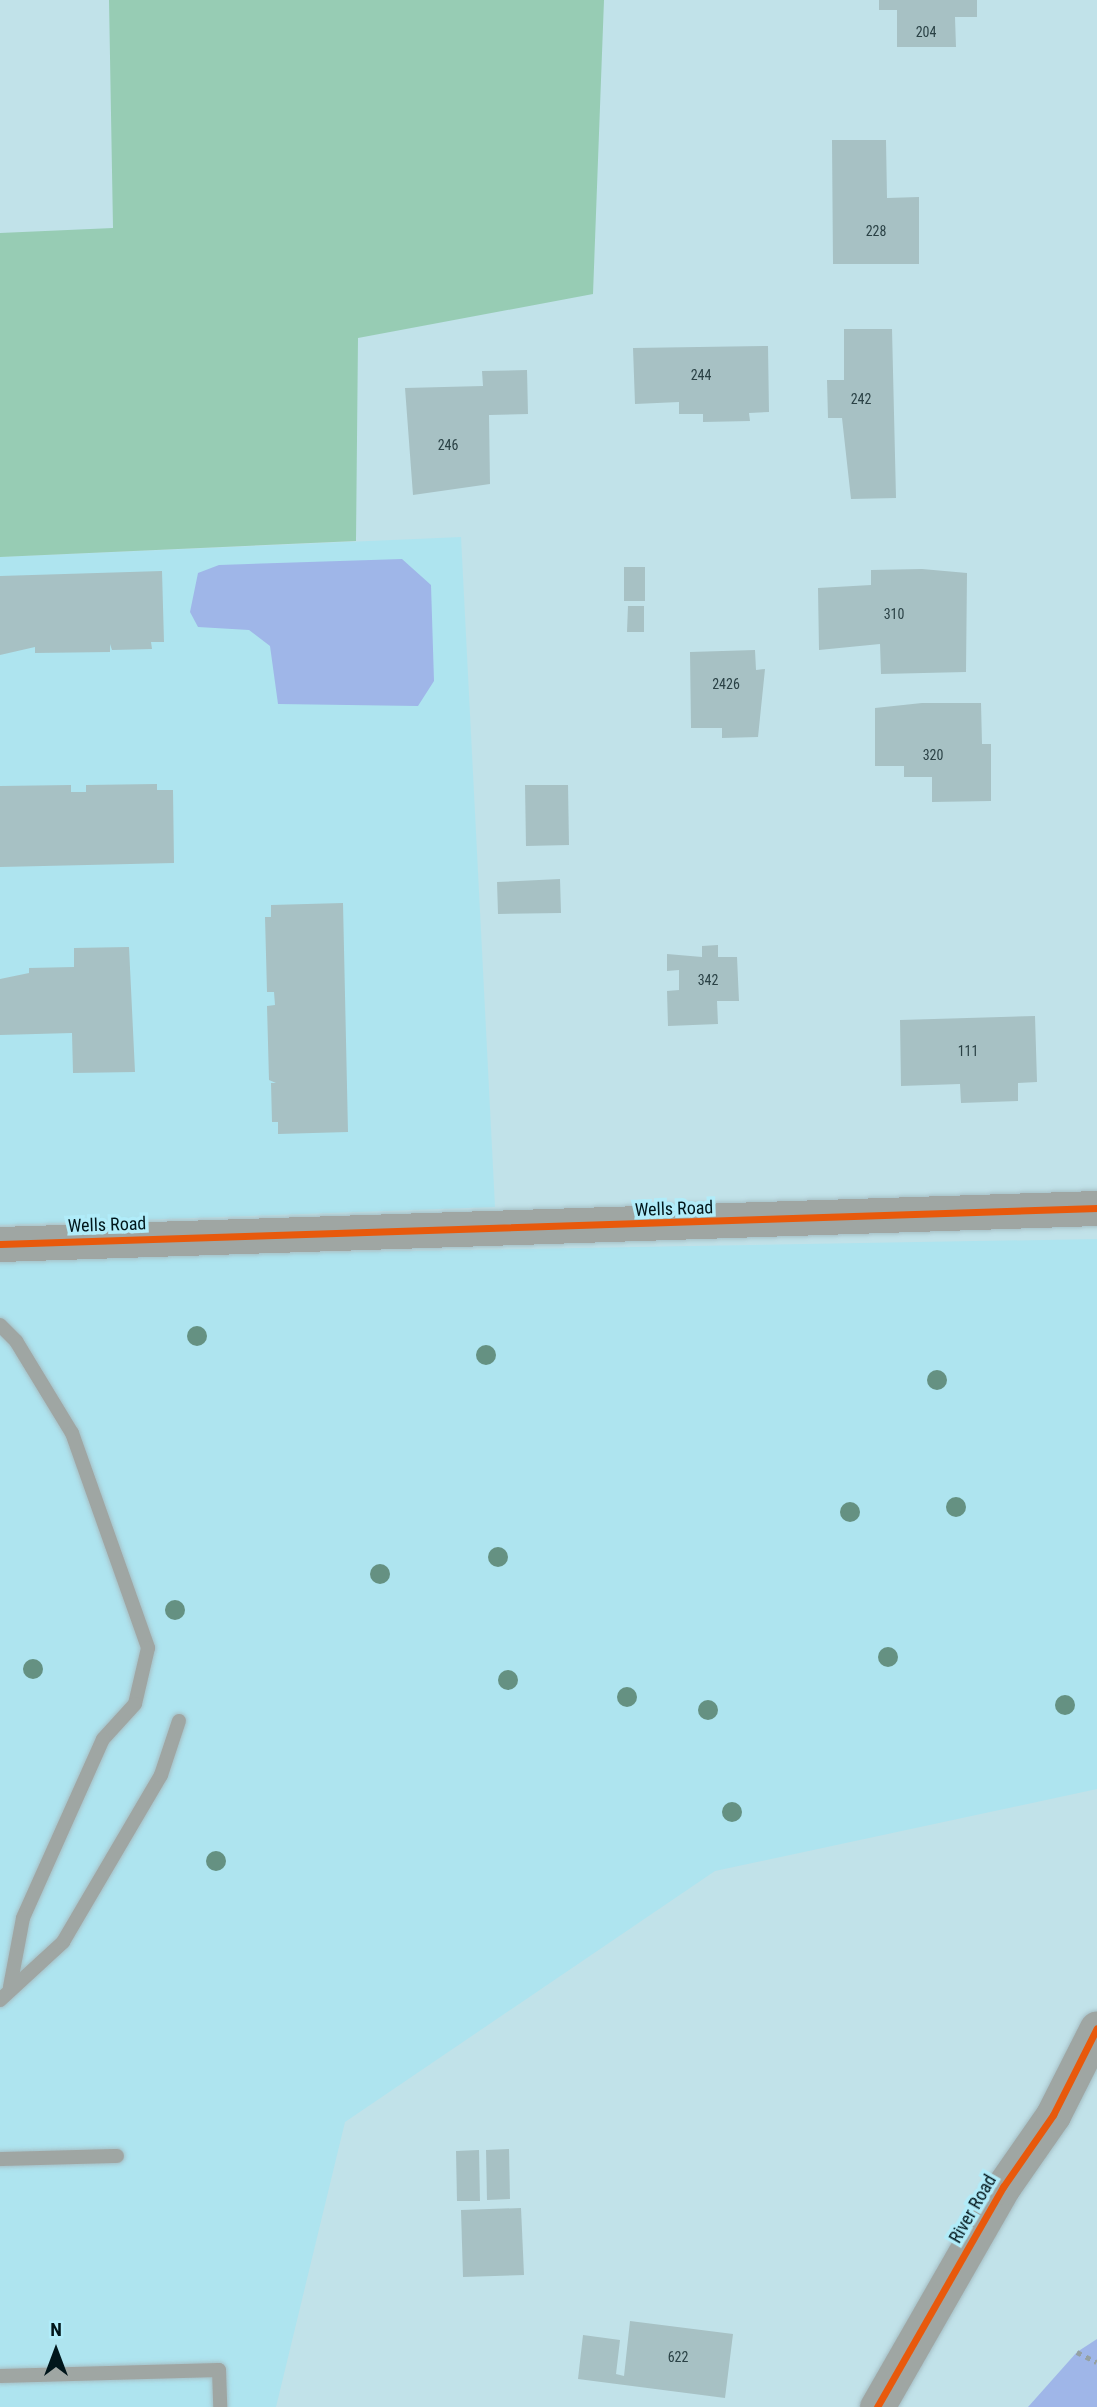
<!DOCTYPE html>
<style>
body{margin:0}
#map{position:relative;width:1097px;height:2407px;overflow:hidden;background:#c1e2e9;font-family:"Roboto Condensed",sans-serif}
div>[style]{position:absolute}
.built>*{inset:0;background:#aee4ef}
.forest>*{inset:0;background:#97ccb4}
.water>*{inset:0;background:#9fb6e8}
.building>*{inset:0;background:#a7c1c4}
.path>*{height:4.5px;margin-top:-2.25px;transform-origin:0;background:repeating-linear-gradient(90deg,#95a1a2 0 5px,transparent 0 10px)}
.roads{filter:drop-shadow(0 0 2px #a6bfc5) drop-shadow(0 0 2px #a6bfc5)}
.service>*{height:14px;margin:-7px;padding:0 7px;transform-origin:7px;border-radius:7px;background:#9fa6a3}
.tertiary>*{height:35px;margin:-17.5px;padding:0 17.5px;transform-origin:17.5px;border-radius:17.5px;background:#9fa6a3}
.cycleway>*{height:7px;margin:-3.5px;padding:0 3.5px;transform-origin:3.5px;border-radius:3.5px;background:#e8590c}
.trees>*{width:20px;height:20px;margin:-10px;border-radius:50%;background:#659182}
span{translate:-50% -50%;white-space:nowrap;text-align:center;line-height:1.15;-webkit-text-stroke:7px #b1ecf9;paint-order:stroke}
.number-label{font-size:14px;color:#2a4145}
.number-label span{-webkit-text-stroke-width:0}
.street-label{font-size:18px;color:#01161b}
.north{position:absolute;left:21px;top:2316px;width:70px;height:70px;-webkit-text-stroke:5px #b1ecf9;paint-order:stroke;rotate:0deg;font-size:19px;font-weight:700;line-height:28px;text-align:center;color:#01161b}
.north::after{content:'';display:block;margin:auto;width:24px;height:32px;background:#01161b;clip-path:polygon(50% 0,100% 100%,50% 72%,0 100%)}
</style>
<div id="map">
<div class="built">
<i style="clip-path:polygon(461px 537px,495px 1207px,0 1225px,0 557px)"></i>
<i style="clip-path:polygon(1097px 1239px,1097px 1789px,715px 1871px,345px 2122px,276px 2407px,0 2407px,0 1258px)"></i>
</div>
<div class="forest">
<i style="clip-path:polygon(109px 0,604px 0,593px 294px,358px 338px,356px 541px,0 557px,0 233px,113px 228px)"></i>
</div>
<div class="water">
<i style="clip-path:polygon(402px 559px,431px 585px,434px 681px,418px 706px,278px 704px,270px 646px,249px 630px,198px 627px,190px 612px,198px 573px,219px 565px)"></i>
<i style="clip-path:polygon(1097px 2339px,1097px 2407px,1028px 2407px,1077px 2352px)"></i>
</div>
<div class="building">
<i style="clip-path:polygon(879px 0,977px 0,977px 17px,955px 17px,956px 47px,897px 47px,897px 10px,879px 10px)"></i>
<i style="clip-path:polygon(832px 140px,886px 140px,887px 198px,919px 197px,919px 264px,833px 264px)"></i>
<i style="clip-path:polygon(844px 329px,892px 329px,896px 498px,851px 499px,842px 418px,828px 418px,827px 380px,844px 380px)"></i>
<i style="clip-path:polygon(768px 346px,769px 412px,749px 413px,750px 421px,703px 422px,703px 414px,679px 414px,679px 402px,635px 404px,633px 348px)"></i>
<i style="clip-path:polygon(527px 370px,528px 414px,489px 415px,490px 484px,413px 495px,405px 388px,483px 386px,482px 371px)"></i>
<i style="clip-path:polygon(624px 567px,645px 567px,645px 601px,624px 601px)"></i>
<i style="clip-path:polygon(922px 569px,967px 573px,966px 672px,881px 674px,880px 644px,819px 650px,818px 588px,871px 585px,871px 570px)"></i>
<i style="clip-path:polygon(162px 571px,164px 642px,151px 642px,152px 649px,112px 650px,110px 644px,110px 652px,35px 653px,35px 647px,0 655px,0 576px)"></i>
<i style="clip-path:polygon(628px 606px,644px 606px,644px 632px,627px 632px)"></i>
<i style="clip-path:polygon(755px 650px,756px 670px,765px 669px,758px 737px,722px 738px,722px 728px,691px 728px,690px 652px)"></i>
<i style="clip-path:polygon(922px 703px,981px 703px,982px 744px,991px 744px,991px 801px,932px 802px,932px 777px,904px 777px,904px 766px,875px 766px,875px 708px)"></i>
<i style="clip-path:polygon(157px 784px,157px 790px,173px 790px,174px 863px,0 867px,0 786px,71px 785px,71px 792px,86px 792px,86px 785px)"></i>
<i style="clip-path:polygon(525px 785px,568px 785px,569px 845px,526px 846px)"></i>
<i style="clip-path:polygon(560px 879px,561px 913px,498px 914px,497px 882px)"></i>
<i style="clip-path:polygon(343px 903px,348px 1132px,278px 1134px,278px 1122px,272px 1122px,271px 1083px,276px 1083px,269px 1080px,267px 1006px,275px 1005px,274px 992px,267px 992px,265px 917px,271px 917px,271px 905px)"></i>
<i style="clip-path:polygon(718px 945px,718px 957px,737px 957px,739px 1001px,717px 1001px,718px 1024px,668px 1026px,667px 991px,679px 990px,679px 970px,667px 971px,667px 954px,702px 957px,702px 946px)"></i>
<i style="clip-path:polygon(129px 947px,135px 1072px,73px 1073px,72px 1033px,0 1035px,0 979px,29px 973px,29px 968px,74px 967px,74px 948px)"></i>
<i style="clip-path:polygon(1035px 1016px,1037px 1082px,1018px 1083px,1018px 1101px,961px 1103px,960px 1084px,901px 1086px,900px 1020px)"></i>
<i style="clip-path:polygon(509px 2149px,510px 2199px,487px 2200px,486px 2150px)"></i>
<i style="clip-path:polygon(479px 2150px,480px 2201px,457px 2201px,456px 2151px)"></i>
<i style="clip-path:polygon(521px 2208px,524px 2275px,463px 2277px,461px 2210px)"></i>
<i style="clip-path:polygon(630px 2321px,733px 2334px,725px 2398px,578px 2379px,583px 2335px,620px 2340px,616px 2374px,624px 2376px)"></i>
</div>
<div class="path">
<i style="left:1077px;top:2352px;width:22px;rotate:27deg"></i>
</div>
<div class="roads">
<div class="service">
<i style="left:0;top:1325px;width:23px;rotate:45deg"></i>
<i style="left:16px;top:1341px;width:108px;rotate:58.7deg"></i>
<i style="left:72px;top:1433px;width:228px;rotate:70.5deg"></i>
<i style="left:148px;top:1648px;width:57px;rotate:103.1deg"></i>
<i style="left:135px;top:1704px;width:47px;rotate:132.4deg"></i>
<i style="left:103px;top:1739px;width:196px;rotate:114.1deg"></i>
<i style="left:23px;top:1918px;width:70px;rotate:100.7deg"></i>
<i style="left:0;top:2000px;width:86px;rotate:-42.6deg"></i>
<i style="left:63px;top:1942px;width:194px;rotate:-59.6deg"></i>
<i style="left:161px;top:1775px;width:57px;rotate:-71.6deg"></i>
<i style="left:0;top:2159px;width:117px;rotate:-1.5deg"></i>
<i style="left:0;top:2376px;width:219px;rotate:-1.6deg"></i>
<i style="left:219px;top:2370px;width:37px;rotate:88deg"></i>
</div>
<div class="tertiary">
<i style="left:0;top:1244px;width:1098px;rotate:-1.88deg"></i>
<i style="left:877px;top:2407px;width:254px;rotate:-60.2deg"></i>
<i style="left:1003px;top:2187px;width:88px;rotate:-55.2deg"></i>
<i style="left:1053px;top:2115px;width:97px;rotate:-63.2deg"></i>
</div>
</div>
<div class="cycleway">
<i style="left:0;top:1244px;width:1098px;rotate:-1.88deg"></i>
<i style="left:877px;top:2407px;width:254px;rotate:-60.2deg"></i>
<i style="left:1003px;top:2187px;width:88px;rotate:-55.2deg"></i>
<i style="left:1053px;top:2115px;width:97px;rotate:-63.2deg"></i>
</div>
<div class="trees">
<i style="left:197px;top:1336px"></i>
<i style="left:486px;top:1355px"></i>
<i style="left:937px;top:1380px"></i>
<i style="left:956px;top:1507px"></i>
<i style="left:850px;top:1512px"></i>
<i style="left:498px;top:1557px"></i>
<i style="left:380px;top:1574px"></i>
<i style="left:175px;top:1610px"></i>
<i style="left:888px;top:1657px"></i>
<i style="left:33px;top:1669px"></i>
<i style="left:508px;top:1680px"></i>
<i style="left:627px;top:1697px"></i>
<i style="left:1065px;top:1705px"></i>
<i style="left:708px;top:1710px"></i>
<i style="left:732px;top:1812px"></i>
<i style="left:216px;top:1861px"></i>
</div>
<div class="number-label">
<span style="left:926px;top:32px">204</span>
<span style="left:876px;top:231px">228</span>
<span style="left:701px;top:375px">244</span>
<span style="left:861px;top:399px">242</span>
<span style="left:448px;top:445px">246</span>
<span style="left:894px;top:614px">310</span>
<span style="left:726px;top:684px">2426</span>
<span style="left:933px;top:755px">320</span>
<span style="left:708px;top:980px">342</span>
<span style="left:968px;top:1051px">111</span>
<span style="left:678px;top:2357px">622</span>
</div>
<div class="street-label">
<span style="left:674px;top:1209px;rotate:-2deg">Wells Road</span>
<span style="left:107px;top:1225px;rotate:-2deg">Wells Road</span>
<span style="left:973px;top:2209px;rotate:-60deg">River Road</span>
</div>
<div class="north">N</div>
</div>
